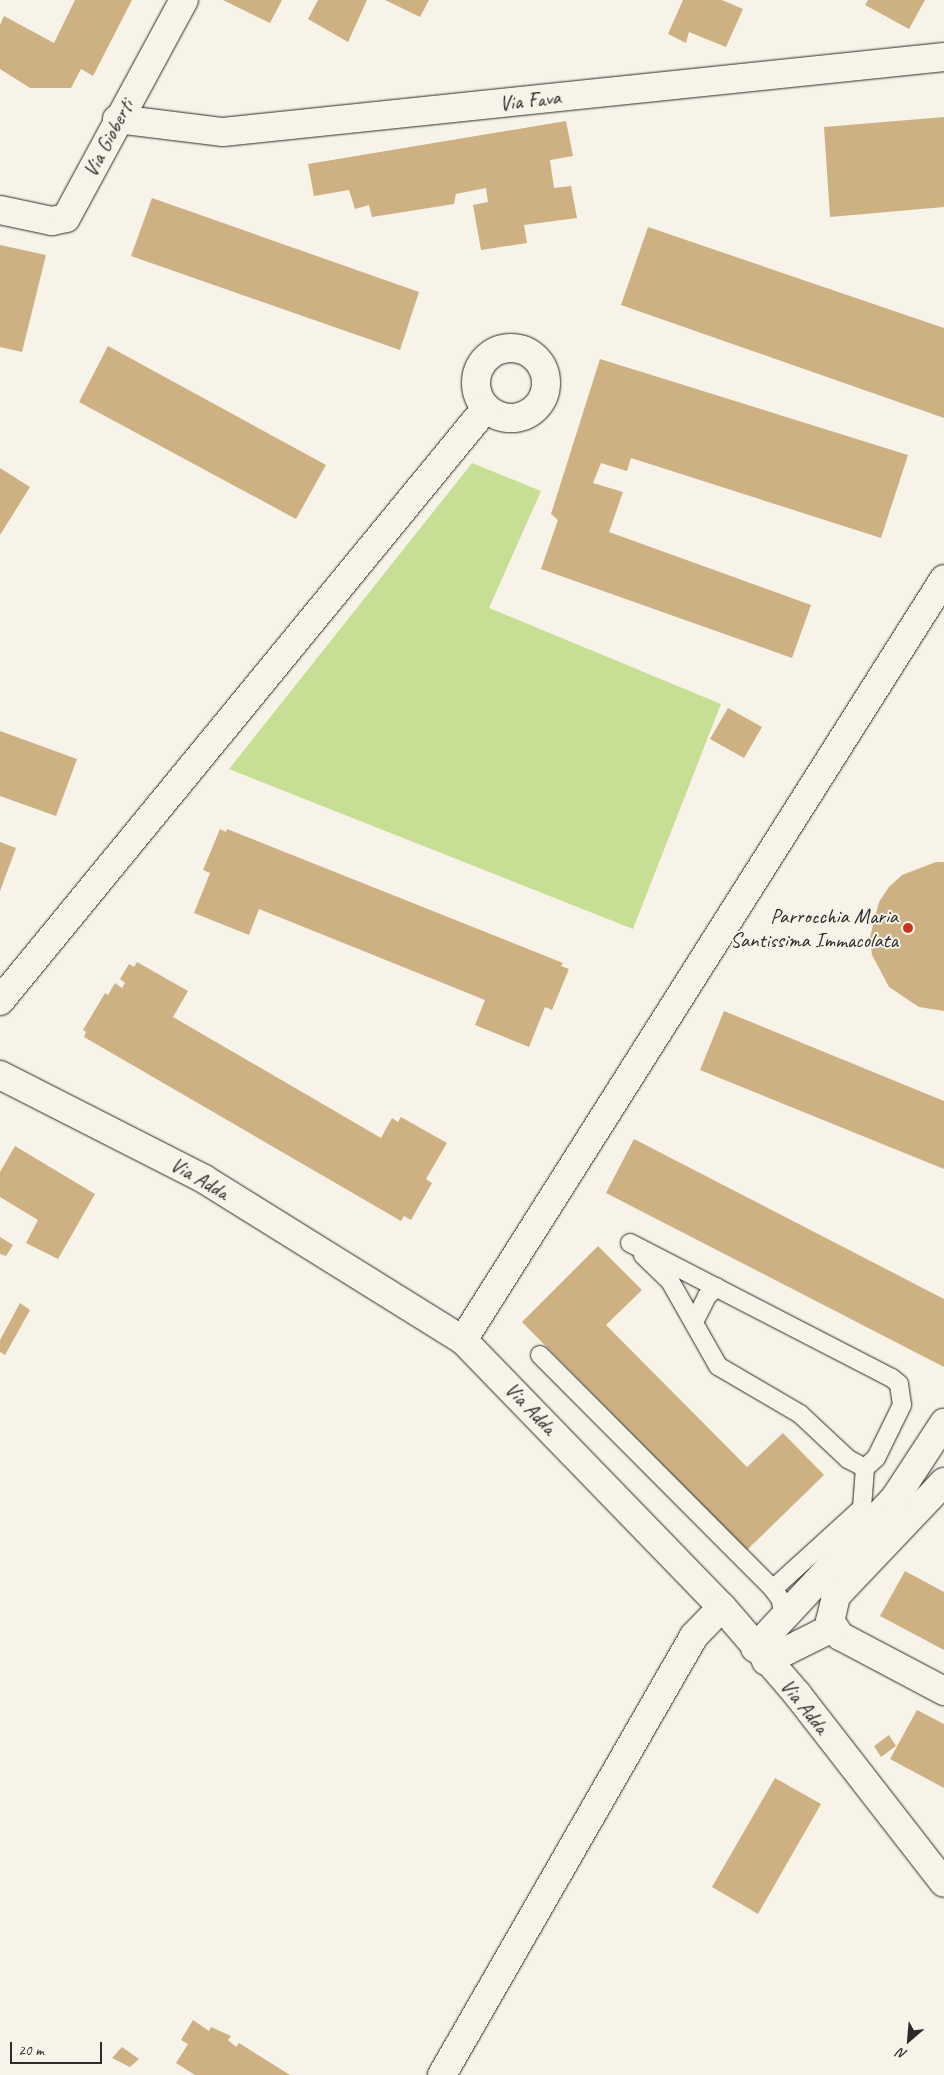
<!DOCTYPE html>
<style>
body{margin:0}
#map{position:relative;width:944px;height:2075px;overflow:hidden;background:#f7f3e8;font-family:Caveat,sans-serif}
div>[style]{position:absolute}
.green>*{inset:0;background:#c7df95}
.building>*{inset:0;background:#ceb183}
.roads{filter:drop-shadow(0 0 1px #2b2b2b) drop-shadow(0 0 1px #2b2b2b)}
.lane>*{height:18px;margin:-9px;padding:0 9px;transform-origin:9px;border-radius:9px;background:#f7f3e8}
.street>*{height:28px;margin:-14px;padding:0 14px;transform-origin:14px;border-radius:14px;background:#f7f3e8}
.street>.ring{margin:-14px;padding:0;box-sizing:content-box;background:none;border:28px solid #f7f3e8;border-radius:50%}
.dots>*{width:14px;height:14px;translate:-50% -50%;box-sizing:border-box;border:2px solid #f7f3e8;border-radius:50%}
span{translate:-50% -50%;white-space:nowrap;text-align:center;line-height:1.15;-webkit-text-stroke:4px #f7f3e8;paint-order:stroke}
.street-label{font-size:21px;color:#2b2b2b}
.poi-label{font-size:21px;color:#2b2b2b}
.right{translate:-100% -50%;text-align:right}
.north{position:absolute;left:884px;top:2015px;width:50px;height:50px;-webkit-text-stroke:4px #f7f3e8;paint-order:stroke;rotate:207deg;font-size:14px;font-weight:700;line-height:20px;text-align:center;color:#2b2b2b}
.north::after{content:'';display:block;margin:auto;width:18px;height:22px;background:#2b2b2b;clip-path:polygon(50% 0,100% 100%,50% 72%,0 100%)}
.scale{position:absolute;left:10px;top:2042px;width:92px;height:22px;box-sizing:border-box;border:2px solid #2b2b2b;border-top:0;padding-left:6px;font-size:15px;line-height:18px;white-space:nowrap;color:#2b2b2b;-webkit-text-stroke:4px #f7f3e8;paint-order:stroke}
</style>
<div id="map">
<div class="green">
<i style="clip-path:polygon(472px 463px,541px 491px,489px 608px,721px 704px,633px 929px,229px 769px)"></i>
</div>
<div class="building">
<i style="clip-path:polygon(75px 0,132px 0,93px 76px,81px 69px,71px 88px,30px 88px,0 69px,0 25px,4px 16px,54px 43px)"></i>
<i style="clip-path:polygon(223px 0,282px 0,270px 23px)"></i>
<i style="clip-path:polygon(318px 0,367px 0,348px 42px,308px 19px)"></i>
<i style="clip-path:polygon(385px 0,429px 0,420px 17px)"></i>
<i style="clip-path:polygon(683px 0,722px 0,743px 9px,726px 47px,689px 32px,686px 43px,668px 34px)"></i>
<i style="clip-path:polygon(868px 0,925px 0,909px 29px,865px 5px)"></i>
<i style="clip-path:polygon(944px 117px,944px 207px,830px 217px,824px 127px)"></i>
<i style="clip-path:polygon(566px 121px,573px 156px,550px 160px,554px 188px,571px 186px,577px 218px,524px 225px,527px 243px,481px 250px,473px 205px,488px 202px,486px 188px,456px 194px,454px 204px,372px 217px,369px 205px,355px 209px,349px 190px,314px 196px,308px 164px)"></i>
<i style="clip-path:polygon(152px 198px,419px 292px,400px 350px,131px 256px)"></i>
<i style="clip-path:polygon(648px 227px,944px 328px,944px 418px,621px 305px)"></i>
<i style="clip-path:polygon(0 245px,46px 255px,22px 352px,0 347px)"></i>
<i style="clip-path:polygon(108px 346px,326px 465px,296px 519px,79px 402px)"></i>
<i style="clip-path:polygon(600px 359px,908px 455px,881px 538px,631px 458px,627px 471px,601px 463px,593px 483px,623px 492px,609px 532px,811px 605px,792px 658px,541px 569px,558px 520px,551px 514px)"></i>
<i style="clip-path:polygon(0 468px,30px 487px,0 535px)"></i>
<i style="clip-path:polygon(728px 708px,762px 727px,744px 758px,710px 739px)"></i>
<i style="clip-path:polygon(0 731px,77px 759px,56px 816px,0 796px)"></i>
<i style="clip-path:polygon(220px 829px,226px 832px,227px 829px,563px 963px,561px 966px,569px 969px,552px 1010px,545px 1007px,529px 1047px,475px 1025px,485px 1000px,259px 909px,249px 935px,194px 913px,210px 873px,203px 870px)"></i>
<i style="clip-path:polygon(0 842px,16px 848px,0 891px)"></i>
<i style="clip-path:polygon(936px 862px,944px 862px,944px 1011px,919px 1007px,889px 987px,872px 955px,870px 937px,879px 902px,889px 887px,902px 875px)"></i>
<i style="clip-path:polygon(137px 962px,188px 991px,173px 1017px,381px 1138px,392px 1118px,398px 1122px,401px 1117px,447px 1143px,426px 1179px,432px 1183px,411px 1220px,404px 1216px,401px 1221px,84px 1037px,86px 1032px,83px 1030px,105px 993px,108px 995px,115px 983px,122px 988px,125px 983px,120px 979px,129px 964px,134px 967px)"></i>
<i style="clip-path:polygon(724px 1011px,944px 1101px,944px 1169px,700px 1070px)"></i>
<i style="clip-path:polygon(634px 1139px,944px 1299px,944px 1367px,606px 1193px)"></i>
<i style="clip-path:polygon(15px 1146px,95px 1194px,58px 1259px,26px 1243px,38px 1220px,0 1197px,0 1172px)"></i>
<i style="clip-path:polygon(0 1237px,13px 1245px,6px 1256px,0 1254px)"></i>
<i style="clip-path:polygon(598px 1246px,642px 1290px,606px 1325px,747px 1467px,783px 1433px,824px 1475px,747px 1550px,522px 1322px)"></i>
<i style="clip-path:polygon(20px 1303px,30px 1310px,5px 1355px,0 1352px,0 1340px)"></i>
<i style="clip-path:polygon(905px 1571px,944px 1592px,944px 1650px,880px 1616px)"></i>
<i style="clip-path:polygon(917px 1710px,944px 1724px,944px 1788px,890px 1759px)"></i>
<i style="clip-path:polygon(889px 1735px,896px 1746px,881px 1757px,874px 1746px)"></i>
<i style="clip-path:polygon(775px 1778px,821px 1804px,758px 1914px,712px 1887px)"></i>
<i style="clip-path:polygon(193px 2020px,209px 2031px,211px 2027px,231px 2036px,228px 2040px,236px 2047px,239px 2043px,290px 2075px,195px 2075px,176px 2063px,188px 2044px,181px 2040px)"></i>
<i style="clip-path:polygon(122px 2047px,139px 2059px,130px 2067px,112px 2058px)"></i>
</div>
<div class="roads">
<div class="lane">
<i style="left:630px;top:1243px;width:295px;rotate:27.3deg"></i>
<i style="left:892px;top:1378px;width:9px;rotate:41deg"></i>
<i style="left:899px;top:1384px;width:21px;rotate:82deg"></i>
<i style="left:902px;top:1405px;width:59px;rotate:116.1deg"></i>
<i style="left:876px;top:1458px;width:15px;rotate:138deg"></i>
<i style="left:865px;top:1468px;width:40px;rotate:94.3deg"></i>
<i style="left:862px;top:1508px;width:120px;rotate:137.7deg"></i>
<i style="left:643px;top:1255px;width:37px;rotate:44deg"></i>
<i style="left:670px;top:1281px;width:98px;rotate:60.5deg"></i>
<i style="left:718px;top:1366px;width:95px;rotate:30.3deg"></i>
<i style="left:800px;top:1414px;width:66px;rotate:43.2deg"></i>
<i style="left:848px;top:1459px;width:19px;rotate:28deg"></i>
<i style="left:694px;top:1322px;width:29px;rotate:-63deg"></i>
<i style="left:707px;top:1296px;width:13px;rotate:-42deg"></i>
<i style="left:540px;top:1355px;width:330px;rotate:45.1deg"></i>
<i style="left:773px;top:1589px;width:14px;rotate:54deg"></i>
<i style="left:781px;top:1600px;width:16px;rotate:83deg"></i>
</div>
<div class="street">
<i style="left:117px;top:119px;width:107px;rotate:7deg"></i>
<i style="left:223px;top:132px;width:725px;rotate:-5.94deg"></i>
<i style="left:0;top:210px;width:53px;rotate:11.9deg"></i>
<i style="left:52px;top:221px;width:14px;rotate:-12deg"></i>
<i style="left:66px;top:218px;width:248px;rotate:-61.6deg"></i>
<i class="ring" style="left:476px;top:348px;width:42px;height:42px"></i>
<i style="left:0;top:1001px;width:767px;rotate:-50.66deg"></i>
<i style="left:0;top:1075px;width:229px;rotate:27deg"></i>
<i style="left:204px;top:1179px;width:305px;rotate:31.9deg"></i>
<i style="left:463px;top:1340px;width:372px;rotate:45.9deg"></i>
<i style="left:722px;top:1607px;width:115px;rotate:49.2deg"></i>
<i style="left:797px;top:1694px;width:239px;rotate:52.1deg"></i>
<i style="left:463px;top:1340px;width:900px;rotate:-57.7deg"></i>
<i style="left:944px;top:1482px;width:157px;rotate:133.5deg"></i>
<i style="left:836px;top:1596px;width:26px;rotate:103deg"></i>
<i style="left:830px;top:1621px;width:18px;rotate:56deg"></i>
<i style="left:840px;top:1636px;width:118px;rotate:27.9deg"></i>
<i style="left:755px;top:1648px;width:205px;rotate:-47deg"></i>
<i style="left:895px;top:1498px;width:90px;rotate:-56.8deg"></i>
<i style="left:766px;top:1661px;width:74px;rotate:-26.6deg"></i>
<i style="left:442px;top:2075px;width:506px;rotate:-60.14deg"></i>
<i style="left:694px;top:1636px;width:40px;rotate:-46deg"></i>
</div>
</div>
<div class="dots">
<i style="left:908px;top:928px;background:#c8321e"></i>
</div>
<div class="street-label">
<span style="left:530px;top:100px;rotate:-6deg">Via Fava</span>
<span style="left:108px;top:138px;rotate:-62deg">Via Gioberti</span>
<span style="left:200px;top:1178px;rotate:30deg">Via Adda</span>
<span style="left:531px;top:1408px;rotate:46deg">Via Adda</span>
<span style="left:805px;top:1706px;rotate:51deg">Via Adda</span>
</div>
<div class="poi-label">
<span class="right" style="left:898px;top:928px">Parrocchia Maria<br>Santissima Immacolata</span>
</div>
<div class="north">N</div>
<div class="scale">20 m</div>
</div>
